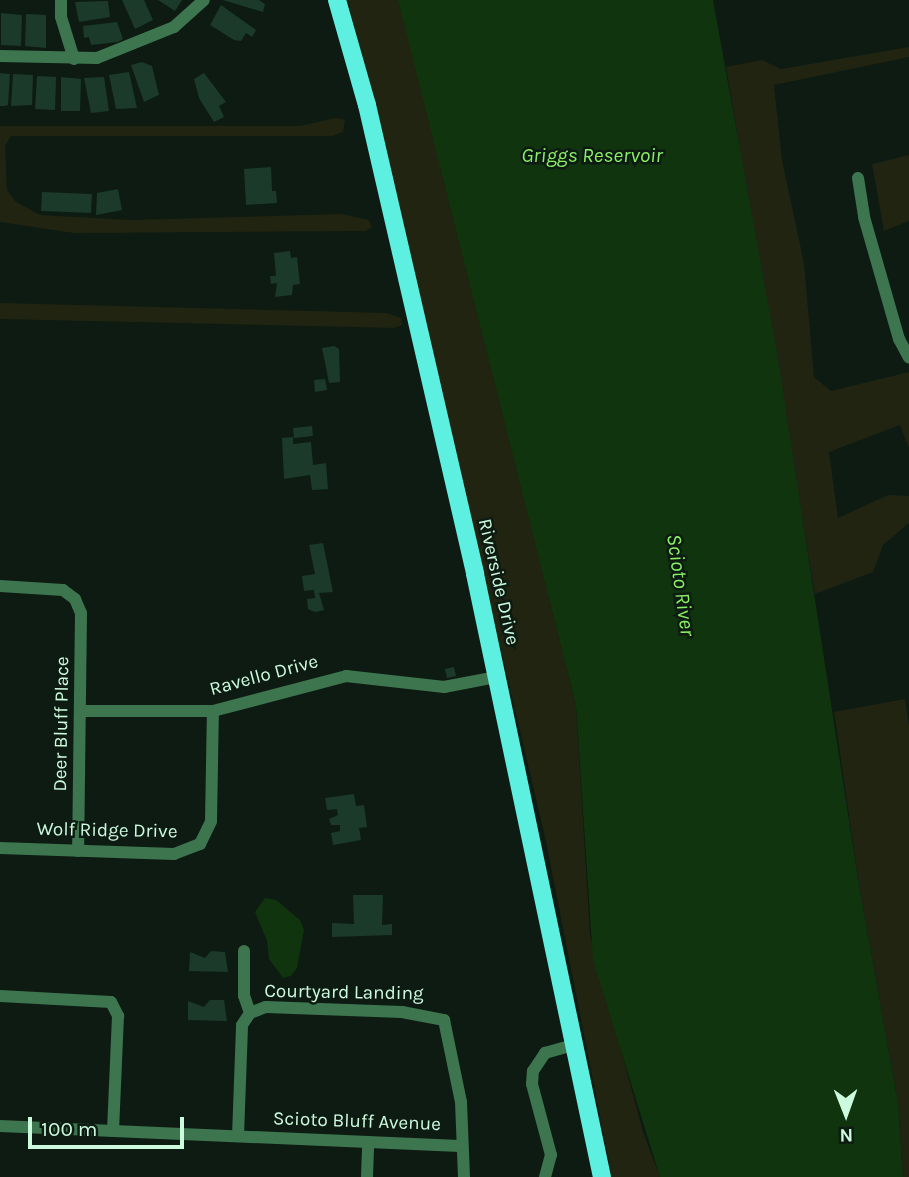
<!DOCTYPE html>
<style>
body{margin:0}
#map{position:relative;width:909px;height:1177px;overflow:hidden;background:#0d1b13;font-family:Karla,sans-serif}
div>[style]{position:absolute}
.green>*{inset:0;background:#202410}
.water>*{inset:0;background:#10340d}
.building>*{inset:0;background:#1b3a29}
.street>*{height:12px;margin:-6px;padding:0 6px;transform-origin:6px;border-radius:6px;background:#3c754e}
.primary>*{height:18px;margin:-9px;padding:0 9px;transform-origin:9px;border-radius:9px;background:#5defe0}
span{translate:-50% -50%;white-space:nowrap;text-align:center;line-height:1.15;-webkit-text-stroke:5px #0d1b13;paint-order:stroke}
.street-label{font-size:19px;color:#ccfadd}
.water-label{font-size:21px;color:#89f064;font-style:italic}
.north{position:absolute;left:811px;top:1079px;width:70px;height:70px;-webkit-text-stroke:5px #0d1b13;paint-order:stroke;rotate:179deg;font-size:19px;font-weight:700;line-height:28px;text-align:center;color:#ccfadd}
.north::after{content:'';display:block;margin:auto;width:24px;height:32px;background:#ccfadd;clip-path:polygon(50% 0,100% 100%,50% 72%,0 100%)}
.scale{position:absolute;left:28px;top:1117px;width:156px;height:32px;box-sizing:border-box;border:4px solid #ccfadd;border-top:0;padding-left:9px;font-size:21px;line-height:24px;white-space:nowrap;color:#ccfadd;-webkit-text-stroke:5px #0d1b13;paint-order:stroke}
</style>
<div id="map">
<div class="green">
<i style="clip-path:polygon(348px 0,398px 0,414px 53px,576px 705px,590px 935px,643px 1132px,660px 1177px,612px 1177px,545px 837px)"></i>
<i style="clip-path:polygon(909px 47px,909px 57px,774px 85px,782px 160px,804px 263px,814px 377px,831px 391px,909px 372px,909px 448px,900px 425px,829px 452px,838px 518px,888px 495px,909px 496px,909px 523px,883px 545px,873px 572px,815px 594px,726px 67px,762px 60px,781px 69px)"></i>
<i style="clip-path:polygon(336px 118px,345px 120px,343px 132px,332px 136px,11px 136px,5px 146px,7px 190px,16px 202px,40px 215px,131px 220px,342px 214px,369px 220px,372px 227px,366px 231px,74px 233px,0 222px,0 126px,300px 126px)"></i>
<i style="clip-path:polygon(909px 155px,909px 221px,884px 231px,872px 164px)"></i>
<i style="clip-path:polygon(0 303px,387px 313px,401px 318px,402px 325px,394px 328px,0 319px)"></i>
<i style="clip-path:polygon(905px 699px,909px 726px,909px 1177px,903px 1177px,898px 1103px,858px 879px,834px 712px)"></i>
</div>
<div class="water">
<i style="clip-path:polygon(398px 0,713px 0,777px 353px,858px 879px,898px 1103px,903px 1177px,660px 1177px,593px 960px,576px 705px)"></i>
<i style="clip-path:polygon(265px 898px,276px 900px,300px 920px,304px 930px,297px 968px,291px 976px,283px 978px,269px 959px,267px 941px,255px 912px)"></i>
</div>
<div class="building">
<i style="clip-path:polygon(122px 0,144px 0,153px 20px,135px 29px)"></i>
<i style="clip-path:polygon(158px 0,182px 0,175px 11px)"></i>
<i style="clip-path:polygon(223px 0,259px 0,265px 4px,263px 12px)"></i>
<i style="clip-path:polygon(108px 1px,110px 17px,79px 22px,75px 2px)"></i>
<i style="clip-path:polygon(221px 5px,256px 30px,252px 37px,246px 33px,241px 41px,234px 40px,210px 25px)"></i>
<i style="clip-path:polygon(1px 13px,22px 15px,21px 46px,1px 45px)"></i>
<i style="clip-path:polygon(26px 14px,46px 15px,46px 48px,25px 46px)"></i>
<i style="clip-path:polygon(117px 22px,123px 39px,118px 42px,91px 45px,89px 37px,84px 38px,83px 26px)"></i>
<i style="clip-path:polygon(142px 62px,152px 66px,159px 95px,144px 102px,131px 65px)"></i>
<i style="clip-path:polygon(129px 72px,137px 108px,116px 109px,109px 75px)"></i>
<i style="clip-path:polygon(0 73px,10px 74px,8px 105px,5px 106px,0 106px)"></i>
<i style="clip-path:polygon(204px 73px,226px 102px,219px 106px,224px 117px,214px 122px,199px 98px,194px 79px)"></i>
<i style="clip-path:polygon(13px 74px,33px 75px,32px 105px,11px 106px)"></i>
<i style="clip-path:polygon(37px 76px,56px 77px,55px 110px,35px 109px)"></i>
<i style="clip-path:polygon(61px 77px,81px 79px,80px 111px,61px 111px)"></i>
<i style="clip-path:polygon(104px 77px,109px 111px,91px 113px,84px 78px)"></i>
<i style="clip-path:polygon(271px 167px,272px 191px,276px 191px,277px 203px,246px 205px,244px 169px)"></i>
<i style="clip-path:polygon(118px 189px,122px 210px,96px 215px,97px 193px)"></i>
<i style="clip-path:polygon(42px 192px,92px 194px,91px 213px,41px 211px)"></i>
<i style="clip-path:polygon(290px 251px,291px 258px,297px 257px,300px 284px,293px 285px,292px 295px,275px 297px,277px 283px,271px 284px,270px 276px,276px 276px,274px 253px)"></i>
<i style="clip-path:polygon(334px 346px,339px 349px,340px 382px,329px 383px,322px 348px)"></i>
<i style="clip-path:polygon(325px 379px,327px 390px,315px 392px,314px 380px)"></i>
<i style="clip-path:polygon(312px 426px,313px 436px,294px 438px,293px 428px)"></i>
<i style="clip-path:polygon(293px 437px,293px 444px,311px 442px,313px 465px,326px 463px,328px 489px,312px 490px,310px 475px,284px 479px,282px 438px)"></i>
<i style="clip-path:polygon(323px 543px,333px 592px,319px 593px,324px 610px,315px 612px,308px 609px,307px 599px,315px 598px,314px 590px,304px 591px,302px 576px,315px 574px,309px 545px)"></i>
<i style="clip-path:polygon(454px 667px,456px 676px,447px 678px,445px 669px)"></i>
<i style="clip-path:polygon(354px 794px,356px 806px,364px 805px,367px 827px,359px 828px,361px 840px,333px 845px,331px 833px,340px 831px,340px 825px,331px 825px,329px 819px,338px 815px,337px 809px,327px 810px,325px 798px)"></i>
<i style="clip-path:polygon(353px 895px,383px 895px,382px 925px,392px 924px,392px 935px,332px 937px,332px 923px,354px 924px)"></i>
<i style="clip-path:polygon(211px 951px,225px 952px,228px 972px,189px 971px,190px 952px,205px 958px)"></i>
<i style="clip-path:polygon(210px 1000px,224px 1000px,227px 1021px,188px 1020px,188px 1001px,204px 1007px)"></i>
</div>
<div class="street">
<i style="left:61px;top:0;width:17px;rotate:90deg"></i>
<i style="left:61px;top:17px;width:44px;rotate:72.8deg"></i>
<i style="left:0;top:56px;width:97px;rotate:1.2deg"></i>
<i style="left:97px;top:58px;width:83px;rotate:-21.9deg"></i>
<i style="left:174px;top:27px;width:40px;rotate:-42deg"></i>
<i style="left:858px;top:178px;width:39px;rotate:81deg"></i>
<i style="left:864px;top:217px;width:127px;rotate:74deg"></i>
<i style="left:899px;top:339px;width:21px;rotate:62deg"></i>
<i style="left:0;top:586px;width:63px;rotate:3.6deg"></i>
<i style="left:63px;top:590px;width:15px;rotate:37deg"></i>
<i style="left:75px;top:599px;width:15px;rotate:67deg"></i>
<i style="left:81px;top:613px;width:238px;rotate:90.7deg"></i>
<i style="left:81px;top:711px;width:132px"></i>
<i style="left:213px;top:711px;width:138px;rotate:-14.7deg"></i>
<i style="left:346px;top:676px;width:99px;rotate:6.4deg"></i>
<i style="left:444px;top:687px;width:54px;rotate:-10.7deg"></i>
<i style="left:0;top:848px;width:174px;rotate:2deg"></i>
<i style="left:174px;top:854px;width:28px;rotate:-21deg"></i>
<i style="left:200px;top:844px;width:25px;rotate:-64deg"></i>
<i style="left:211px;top:821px;width:110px;rotate:-89deg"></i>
<i style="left:0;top:996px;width:111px;rotate:3.1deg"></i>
<i style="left:111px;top:1002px;width:16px;rotate:63deg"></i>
<i style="left:118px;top:1016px;width:115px;rotate:92.5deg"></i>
<i style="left:250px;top:1013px;width:17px;rotate:-21deg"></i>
<i style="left:266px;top:1007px;width:136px;rotate:2.1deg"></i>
<i style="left:402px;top:1012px;width:43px;rotate:10.8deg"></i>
<i style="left:444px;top:1020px;width:84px;rotate:78.3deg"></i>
<i style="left:461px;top:1102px;width:75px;rotate:87.7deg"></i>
<i style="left:0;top:1126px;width:460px;rotate:2.5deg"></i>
<i style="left:238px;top:1136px;width:111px;rotate:-87.9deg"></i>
<i style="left:242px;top:1025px;width:14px;rotate:-56deg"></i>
<i style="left:250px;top:1013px;width:18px;rotate:-109deg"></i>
<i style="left:244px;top:996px;width:45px;rotate:-90deg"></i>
<i style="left:367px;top:1177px;width:35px;rotate:-88deg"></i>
<i style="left:545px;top:1177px;width:23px;rotate:-75deg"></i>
<i style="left:551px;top:1155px;width:73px;rotate:-105deg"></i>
<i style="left:532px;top:1084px;width:13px;rotate:-86deg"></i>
<i style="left:533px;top:1071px;width:22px;rotate:-56deg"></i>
<i style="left:545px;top:1053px;width:33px;rotate:-16deg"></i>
</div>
<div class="primary">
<i style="left:337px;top:0;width:109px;rotate:74.1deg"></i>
<i style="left:367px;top:105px;width:481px;rotate:77deg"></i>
<i style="left:475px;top:574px;width:616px;rotate:78.11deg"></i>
</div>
<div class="street-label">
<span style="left:498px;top:582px;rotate:77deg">Riverside Drive</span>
<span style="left:264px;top:676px;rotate:-15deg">Ravello Drive</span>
<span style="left:62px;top:724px;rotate:-89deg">Deer Bluff Place</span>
<span style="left:107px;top:831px;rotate:1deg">Wolf Ridge Drive</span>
<span style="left:344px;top:993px;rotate:1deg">Courtyard Landing</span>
<span style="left:357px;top:1122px;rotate:2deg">Scioto Bluff Avenue</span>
</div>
<div class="water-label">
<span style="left:592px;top:155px">Griggs Reservoir</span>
<span style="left:681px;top:585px;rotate:82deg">Scioto River</span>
</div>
<div class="north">N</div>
<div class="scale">100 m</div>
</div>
